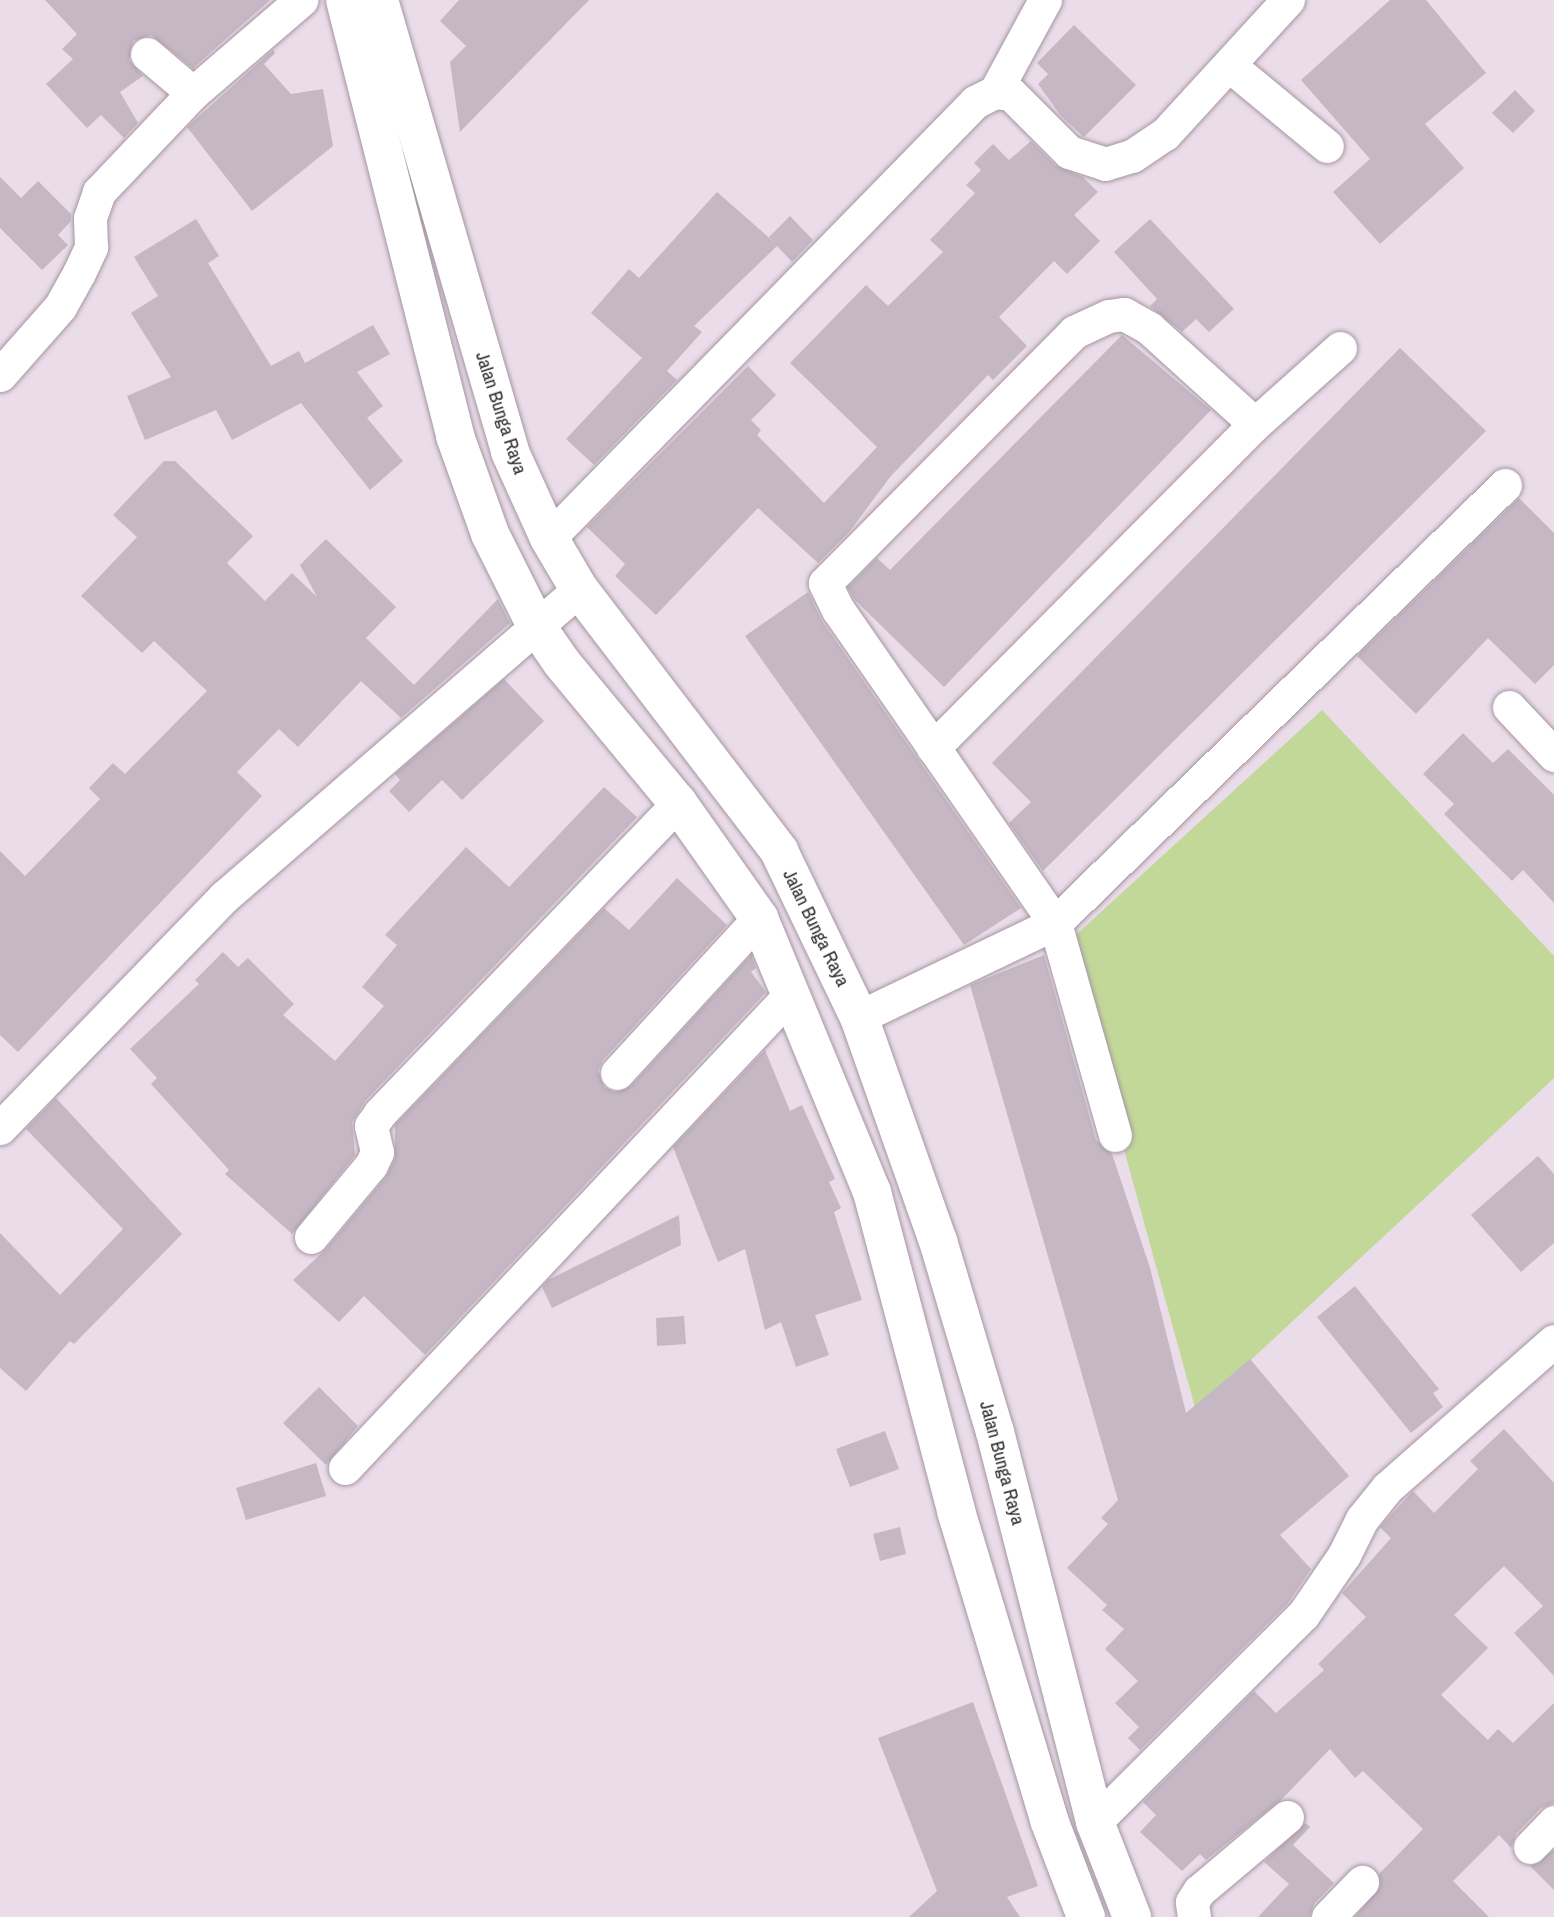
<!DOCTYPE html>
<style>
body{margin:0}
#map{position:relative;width:1554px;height:1917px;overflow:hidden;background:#ebdce9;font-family:"Archivo Narrow",sans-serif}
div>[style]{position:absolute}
.green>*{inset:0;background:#c2d899}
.building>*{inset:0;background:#c5b7c4}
.roads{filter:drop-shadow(0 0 2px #a496a2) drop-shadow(0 0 2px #a496a2)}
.street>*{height:33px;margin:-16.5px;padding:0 16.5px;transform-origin:16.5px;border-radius:16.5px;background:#fff}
.primary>*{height:38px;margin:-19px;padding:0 19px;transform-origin:19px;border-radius:19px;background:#fff}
span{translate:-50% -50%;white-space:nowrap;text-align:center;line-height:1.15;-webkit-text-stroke:5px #fff;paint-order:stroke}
.street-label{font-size:19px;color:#312b30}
</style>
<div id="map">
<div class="green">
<i style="clip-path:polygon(1322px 710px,1554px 956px,1554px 1078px,1196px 1411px,1067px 943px)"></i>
</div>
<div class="building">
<i style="clip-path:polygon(45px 0,270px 0,193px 68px,151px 35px,133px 41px,129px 60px,143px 76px,120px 92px,138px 123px,124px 138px,101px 115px,87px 128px,46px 84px,73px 59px,62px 49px,77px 34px)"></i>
<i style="clip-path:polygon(459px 0,589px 0,460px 132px,450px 62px,466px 46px,440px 21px)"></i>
<i style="clip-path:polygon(1390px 0,1426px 0,1486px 73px,1425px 124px,1464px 168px,1380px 244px,1333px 192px,1370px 159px,1301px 80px)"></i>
<i style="clip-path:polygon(1074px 25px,1136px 85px,1084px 137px,1061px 116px,1038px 84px,1048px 74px,1037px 63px)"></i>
<i style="clip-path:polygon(273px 50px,275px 53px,264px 64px,291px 94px,323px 89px,333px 146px,252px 211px,187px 127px)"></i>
<i style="clip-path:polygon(1515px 90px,1535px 111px,1513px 133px,1492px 113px)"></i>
<i style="clip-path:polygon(1031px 141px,1056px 166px,1083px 177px,1098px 192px,1074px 215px,1100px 241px,1067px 274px,1054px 261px,999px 317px,1027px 346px,993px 380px,988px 375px,890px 477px,850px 531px,818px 563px,758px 508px,656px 615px,615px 576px,625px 564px,587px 527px,748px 366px,776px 395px,751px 420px,761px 430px,757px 435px,824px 503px,877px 447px,790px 363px,866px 285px,888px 306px,943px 252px,930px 240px,975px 193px,966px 185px,981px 170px,974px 163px,993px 144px,1009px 160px)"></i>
<i style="clip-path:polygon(0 177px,21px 198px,38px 181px,71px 214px,71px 221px,58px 235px,68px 245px,42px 270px,0 228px)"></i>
<i style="clip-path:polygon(717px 192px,775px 243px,769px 237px,790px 216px,813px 240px,792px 262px,777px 246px,694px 326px,702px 332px,667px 371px,677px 380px,594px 465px,566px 439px,642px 358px,591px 313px,629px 269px,639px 278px)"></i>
<i style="clip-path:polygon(196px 219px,219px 256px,208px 263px,271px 366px,299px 351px,305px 363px,373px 325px,390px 354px,357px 372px,383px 406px,367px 418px,403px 461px,370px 490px,301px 403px,232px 440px,216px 410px,145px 440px,127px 396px,171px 377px,131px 313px,158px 296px,134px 257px)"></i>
<i style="clip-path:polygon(1150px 219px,1234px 309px,1209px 332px,1196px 319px,1182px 332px,1150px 306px,1157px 299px,1114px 252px)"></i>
<i style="clip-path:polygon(1122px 335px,1211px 410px,944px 687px,854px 599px,848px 587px,877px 558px,890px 570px)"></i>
<i style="clip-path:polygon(1400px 348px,1486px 431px,1043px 871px,1009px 823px,1031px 802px,992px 763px)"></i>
<i style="clip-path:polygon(164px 461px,175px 461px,253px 536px,227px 563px,265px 601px,292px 573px,317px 597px,300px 565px,326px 539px,396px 607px,366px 638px,414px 685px,498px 599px,510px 623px,401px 718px,361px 681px,298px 747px,279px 729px,237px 772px,262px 796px,18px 1052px,0 1035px,0 851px,25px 876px,100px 799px,89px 788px,113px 763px,125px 774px,207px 691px,154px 641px,142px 653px,81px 596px,137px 537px,113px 515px)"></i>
<i style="clip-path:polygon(1519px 498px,1554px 533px,1554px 665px,1535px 684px,1488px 638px,1416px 714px,1357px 656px)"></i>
<i style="clip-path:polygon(808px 592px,822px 621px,1021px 908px,964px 945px,745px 636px)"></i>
<i style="clip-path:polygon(504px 679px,544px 721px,462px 800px,442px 780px,409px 812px,389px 791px,400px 780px,395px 774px)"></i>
<i style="clip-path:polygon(1463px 733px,1493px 763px,1508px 749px,1554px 795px,1554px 903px,1523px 870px,1512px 881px,1444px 814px,1454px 804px,1423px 774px)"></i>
<i style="clip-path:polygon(604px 787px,637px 817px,366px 1100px,352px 1122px,355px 1155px,292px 1234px,225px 1174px,229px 1170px,151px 1084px,157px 1078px,130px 1049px,199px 984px,195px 980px,223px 952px,238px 967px,248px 958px,294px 1004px,283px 1015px,335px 1061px,384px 1006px,362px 987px,397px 945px,385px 935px,466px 847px,509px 887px)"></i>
<i style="clip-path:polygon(677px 878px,727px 925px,603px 1060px,598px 1070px,604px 1087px,614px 1092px,631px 1086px,751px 955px,756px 968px,751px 972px,766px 992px,425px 1355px,364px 1296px,339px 1322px,293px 1280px,326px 1249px,386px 1177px,395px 1159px,395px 1125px,604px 908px,629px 930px)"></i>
<i style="clip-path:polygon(1044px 955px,1096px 1140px,1112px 1154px,1150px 1268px,1186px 1413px,1250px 1359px,1349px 1476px,1280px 1535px,1311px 1569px,1288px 1603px,1140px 1750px,1128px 1738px,1139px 1727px,1115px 1703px,1138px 1681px,1105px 1649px,1124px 1629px,1102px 1610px,1107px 1605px,1067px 1568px,1108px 1524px,1101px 1518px,1118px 1500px,970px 985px)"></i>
<i style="clip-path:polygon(765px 1050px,790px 1111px,802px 1105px,835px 1179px,829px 1182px,841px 1208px,834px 1212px,862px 1300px,815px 1315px,829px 1355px,796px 1367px,781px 1322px,765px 1330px,745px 1249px,718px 1262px,673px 1147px)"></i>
<i style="clip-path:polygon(56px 1098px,182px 1234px,74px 1344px,70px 1341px,26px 1391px,0 1368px,0 1233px,60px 1295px,123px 1229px,26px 1129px)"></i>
<i style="clip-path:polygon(1538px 1156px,1554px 1174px,1554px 1243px,1521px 1272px,1471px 1215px)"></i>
<i style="clip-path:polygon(679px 1215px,681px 1245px,552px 1308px,542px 1287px,548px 1280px)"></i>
<i style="clip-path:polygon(1355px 1286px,1439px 1389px,1433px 1393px,1443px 1407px,1411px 1433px,1317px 1317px)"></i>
<i style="clip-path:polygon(684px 1316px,686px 1344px,657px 1346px,656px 1318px)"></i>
<i style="clip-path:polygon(319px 1387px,358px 1426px,326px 1465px,283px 1423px)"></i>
<i style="clip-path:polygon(1504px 1429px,1554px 1483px,1554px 1676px,1514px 1633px,1543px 1606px,1504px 1566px,1454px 1615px,1488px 1648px,1441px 1695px,1488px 1740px,1498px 1729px,1513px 1743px,1554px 1703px,1554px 1803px,1541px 1808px,1516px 1834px,1511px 1848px,1499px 1835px,1453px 1881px,1489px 1917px,1355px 1917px,1380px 1887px,1379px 1874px,1423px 1829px,1363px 1771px,1355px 1778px,1330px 1749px,1282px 1799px,1206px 1860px,1200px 1854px,1182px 1871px,1140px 1832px,1156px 1815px,1143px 1802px,1254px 1691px,1276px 1713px,1324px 1670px,1318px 1664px,1366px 1617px,1342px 1593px,1391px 1538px,1380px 1527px,1413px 1491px,1434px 1513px,1478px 1469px,1470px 1461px)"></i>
<i style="clip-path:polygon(885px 1431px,899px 1469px,850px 1487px,836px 1449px)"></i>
<i style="clip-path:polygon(316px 1463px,326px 1496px,246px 1520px,236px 1488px)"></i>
<i style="clip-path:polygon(900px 1527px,906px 1554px,880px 1561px,873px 1534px)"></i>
<i style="clip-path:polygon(973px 1702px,1038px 1886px,1007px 1897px,1020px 1917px,909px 1917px,937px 1891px,878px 1738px)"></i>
<i style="clip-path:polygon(1305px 1823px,1310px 1827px,1293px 1845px,1334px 1883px,1314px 1904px,1309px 1917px,1258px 1917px,1289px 1884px,1264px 1862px)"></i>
<i style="clip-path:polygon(1554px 1850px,1554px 1890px,1530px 1866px)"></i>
</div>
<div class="roads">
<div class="street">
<i style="left:147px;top:54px;width:60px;rotate:40.3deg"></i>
<i style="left:1229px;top:65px;width:127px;rotate:39.6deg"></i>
<i style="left:995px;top:92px;width:16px;rotate:7deg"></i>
<i style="left:1011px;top:94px;width:82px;rotate:45deg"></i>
<i style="left:1069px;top:152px;width:38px;rotate:18deg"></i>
<i style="left:1105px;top:164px;width:28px;rotate:-17deg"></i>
<i style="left:1132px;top:156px;width:40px;rotate:-34deg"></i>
<i style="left:1165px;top:134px;width:182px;rotate:-47.5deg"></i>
<i style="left:0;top:375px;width:91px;rotate:-48.6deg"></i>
<i style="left:60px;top:307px;width:39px;rotate:-61deg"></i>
<i style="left:79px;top:273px;width:29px;rotate:-65deg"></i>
<i style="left:91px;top:247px;width:29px;rotate:-92deg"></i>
<i style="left:90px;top:218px;width:28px;rotate:-71deg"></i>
<i style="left:99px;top:192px;width:137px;rotate:-46.5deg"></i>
<i style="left:193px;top:93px;width:143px;rotate:-40.7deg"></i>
<i style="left:549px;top:538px;width:610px;rotate:-45.66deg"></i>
<i style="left:975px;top:102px;width:22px;rotate:-27deg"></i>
<i style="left:995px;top:92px;width:105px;rotate:-61.5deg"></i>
<i style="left:1509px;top:707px;width:66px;rotate:46.8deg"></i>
<i style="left:933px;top:748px;width:457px;rotate:-45.2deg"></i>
<i style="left:1255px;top:424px;width:114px;rotate:-41.8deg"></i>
<i style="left:859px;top:1017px;width:217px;rotate:-25.6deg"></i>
<i style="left:1055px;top:923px;width:628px;rotate:-44.23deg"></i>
<i style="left:617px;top:1073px;width:210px;rotate:-47.5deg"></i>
<i style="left:0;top:1128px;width:322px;rotate:-45.9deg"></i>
<i style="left:224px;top:897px;width:470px;rotate:-40.9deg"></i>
<i style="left:1115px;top:1135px;width:220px;rotate:-105.8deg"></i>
<i style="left:1055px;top:923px;width:381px;rotate:-124.7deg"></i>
<i style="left:838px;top:610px;width:30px;rotate:-116deg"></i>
<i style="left:825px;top:583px;width:354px;rotate:-45.2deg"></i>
<i style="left:1074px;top:332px;width:38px;rotate:-25deg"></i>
<i style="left:1109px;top:316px;width:15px;rotate:-8deg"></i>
<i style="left:1124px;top:314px;width:29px;rotate:29deg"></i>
<i style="left:1149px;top:328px;width:143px;rotate:42.2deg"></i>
<i style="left:311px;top:1237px;width:94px;rotate:-50.2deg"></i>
<i style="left:371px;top:1165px;width:14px;rotate:-65deg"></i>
<i style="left:377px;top:1152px;width:27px;rotate:-103deg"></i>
<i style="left:371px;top:1126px;width:16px;rotate:-55deg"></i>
<i style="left:380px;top:1113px;width:430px;rotate:-46.1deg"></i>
<i style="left:345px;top:1468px;width:649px;rotate:-46.75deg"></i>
<i style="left:1095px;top:1822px;width:293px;rotate:-44.9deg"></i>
<i style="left:1303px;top:1615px;width:73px;rotate:-55.7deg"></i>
<i style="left:1344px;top:1555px;width:40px;rotate:-63.4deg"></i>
<i style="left:1362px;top:1519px;width:40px;rotate:-51deg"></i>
<i style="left:1387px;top:1488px;width:222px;rotate:-41.4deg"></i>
<i style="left:1530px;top:1847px;width:35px;rotate:-46deg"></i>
<i style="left:1194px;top:1917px;width:15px;rotate:-98deg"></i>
<i style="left:1192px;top:1902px;width:13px;rotate:-58deg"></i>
<i style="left:1199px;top:1891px;width:115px;rotate:-40.1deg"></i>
<i style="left:1328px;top:1917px;width:49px;rotate:-45.8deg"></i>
</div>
<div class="primary">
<i style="left:345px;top:0;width:450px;rotate:75.8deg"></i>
<i style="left:455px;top:436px;width:104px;rotate:70.3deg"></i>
<i style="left:490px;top:534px;width:101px;rotate:63.4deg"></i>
<i style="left:535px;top:624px;width:47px;rotate:55.3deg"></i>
<i style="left:562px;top:663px;width:182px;rotate:50.4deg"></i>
<i style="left:678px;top:803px;width:141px;rotate:54.8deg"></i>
<i style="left:759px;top:918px;width:296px;rotate:67.6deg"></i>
<i style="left:872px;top:1192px;width:330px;rotate:75.2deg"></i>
<i style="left:956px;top:1511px;width:323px;rotate:73.2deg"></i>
<i style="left:1049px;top:1820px;width:104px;rotate:69.1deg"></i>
<i style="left:379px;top:0;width:471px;rotate:73.8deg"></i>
<i style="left:510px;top:452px;width:94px;rotate:65.6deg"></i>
<i style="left:549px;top:538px;width:59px;rotate:59.5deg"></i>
<i style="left:579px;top:589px;width:330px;rotate:52.6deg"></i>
<i style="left:779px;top:851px;width:184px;rotate:64.3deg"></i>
<i style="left:859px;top:1017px;width:238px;rotate:70.6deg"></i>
<i style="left:938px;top:1241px;width:199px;rotate:73.4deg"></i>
<i style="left:995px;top:1432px;width:403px;rotate:75.6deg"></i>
<i style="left:1095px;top:1822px;width:102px;rotate:68.7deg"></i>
</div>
</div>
<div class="street-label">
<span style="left:501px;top:413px;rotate:72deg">Jalan Bunga Raya</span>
<span style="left:816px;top:928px;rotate:64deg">Jalan Bunga Raya</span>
<span style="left:1002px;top:1463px;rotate:75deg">Jalan Bunga Raya</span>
</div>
</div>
